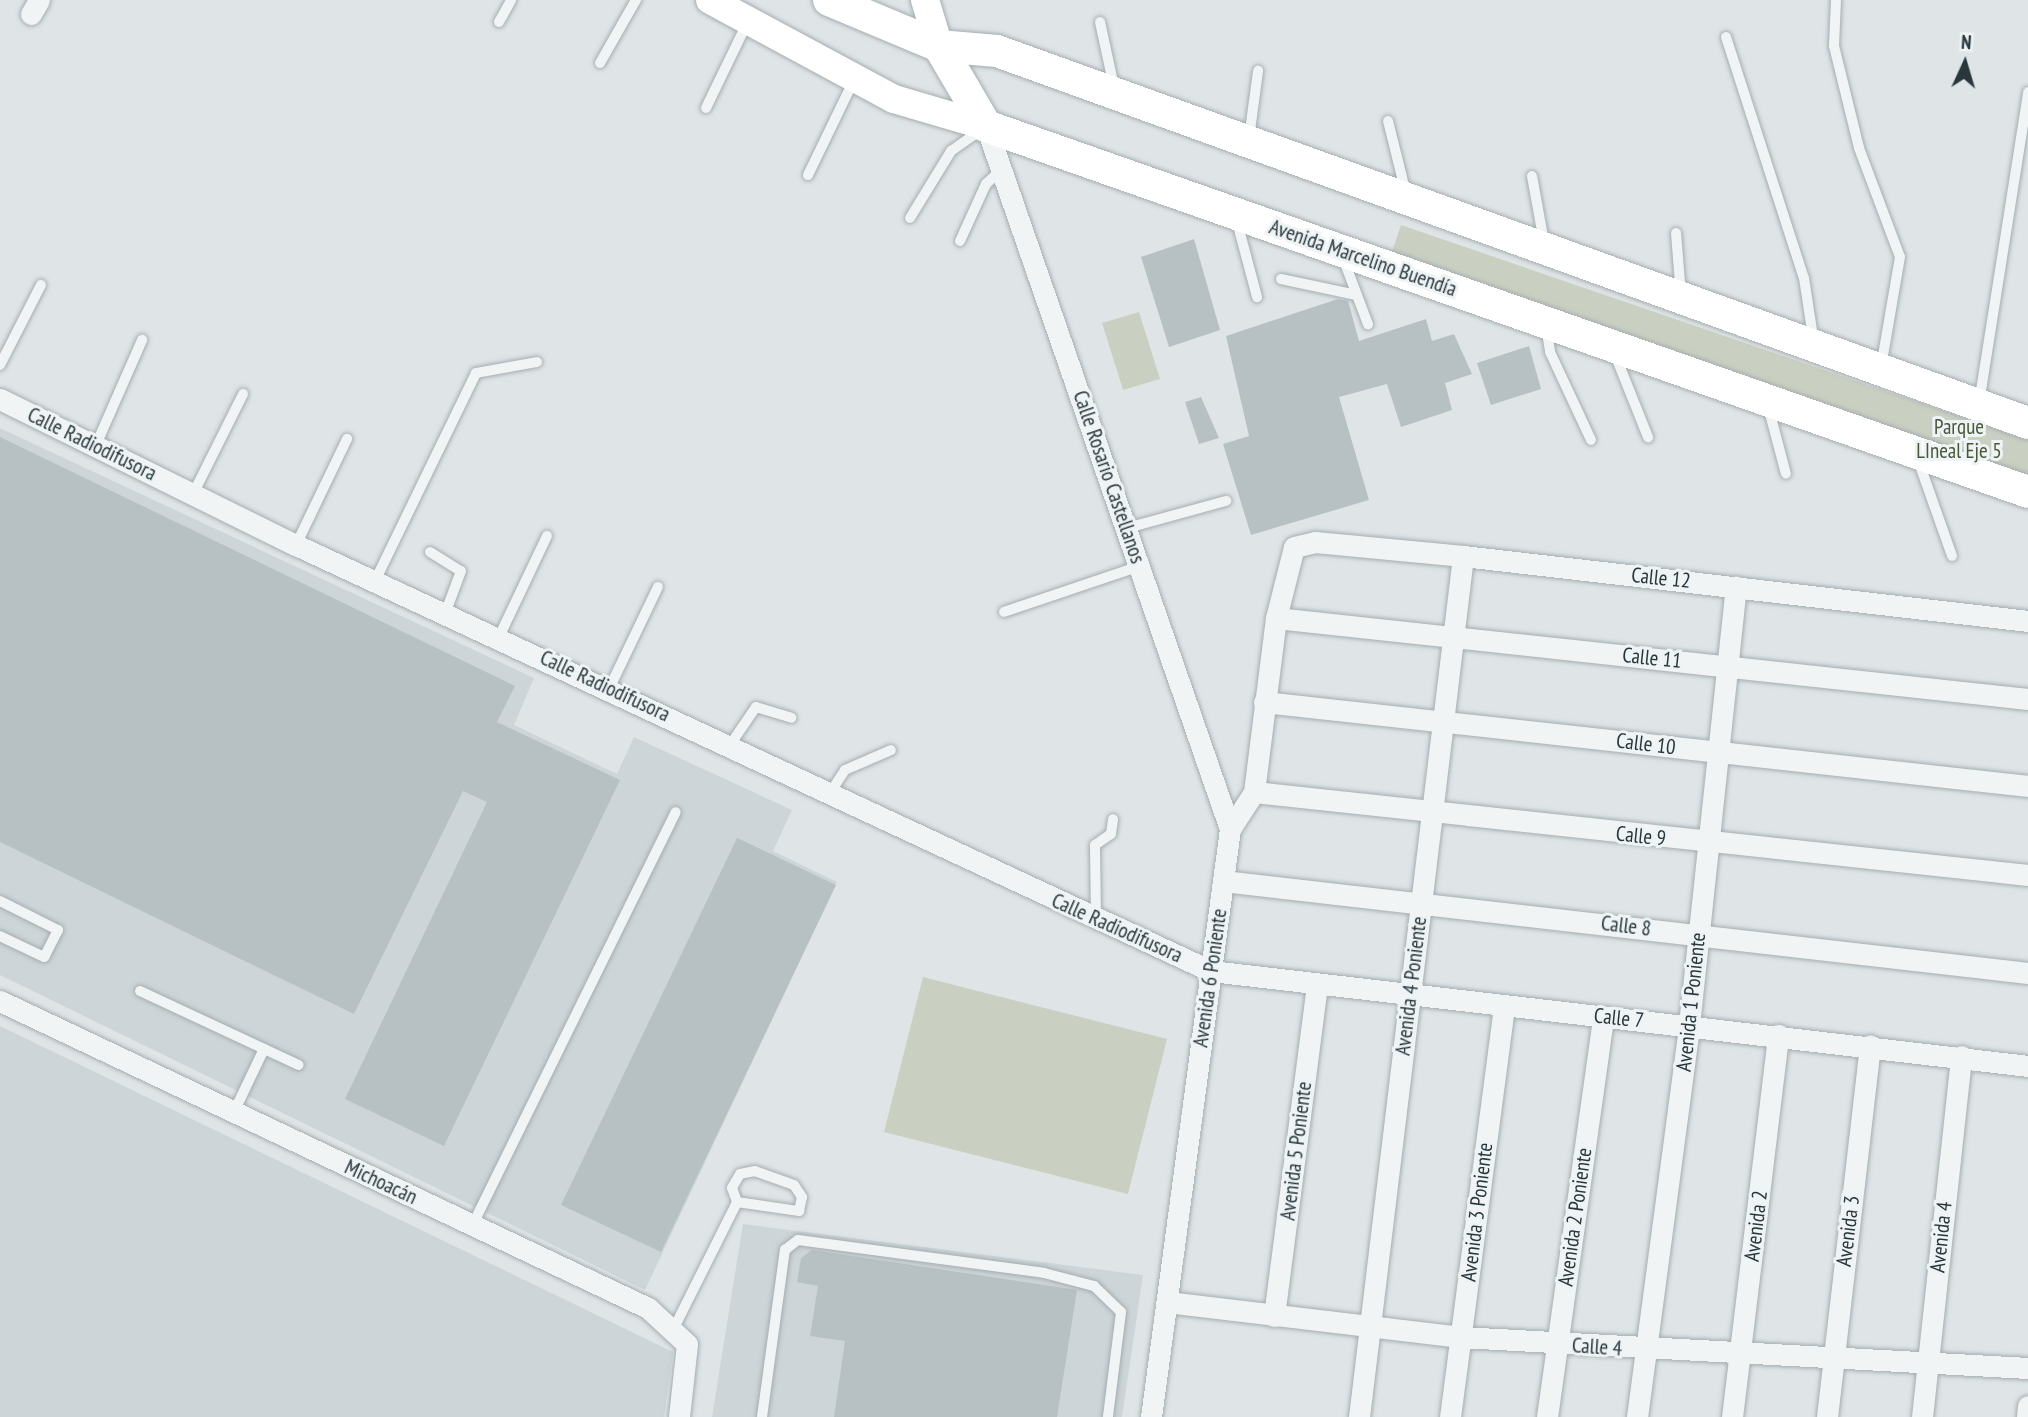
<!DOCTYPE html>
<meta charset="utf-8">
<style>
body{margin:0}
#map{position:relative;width:2028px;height:1417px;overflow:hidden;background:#dfe5e7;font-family:"PT Sans Narrow",sans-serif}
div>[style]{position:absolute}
.built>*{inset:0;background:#cdd5d8}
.green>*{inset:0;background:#cad0c1}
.building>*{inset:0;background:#b7c0c3}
.roads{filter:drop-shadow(0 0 2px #a5adb0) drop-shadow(0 0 2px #a5adb0)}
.lane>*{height:10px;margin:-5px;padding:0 5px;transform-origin:5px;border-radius:5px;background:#f1f4f5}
.street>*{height:21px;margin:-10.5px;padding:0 10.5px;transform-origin:10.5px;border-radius:10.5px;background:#f1f4f5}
.secondary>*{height:28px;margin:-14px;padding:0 14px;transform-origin:14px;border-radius:14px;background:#fff}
.primary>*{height:32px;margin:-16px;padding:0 16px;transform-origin:16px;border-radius:16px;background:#fff}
span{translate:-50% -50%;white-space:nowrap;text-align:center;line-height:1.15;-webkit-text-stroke:6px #eef3f5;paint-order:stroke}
.street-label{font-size:21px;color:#29373c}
.park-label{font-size:21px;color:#495738}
.north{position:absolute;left:1930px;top:28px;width:70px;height:70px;-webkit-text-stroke:5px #eef3f5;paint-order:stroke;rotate:4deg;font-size:19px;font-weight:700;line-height:28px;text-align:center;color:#29373c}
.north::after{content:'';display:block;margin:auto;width:24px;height:32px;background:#29373c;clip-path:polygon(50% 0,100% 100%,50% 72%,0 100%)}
</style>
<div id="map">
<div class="built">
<i style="clip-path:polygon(0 428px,534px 678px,514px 725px,617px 774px,634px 737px,792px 810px,773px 851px,837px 882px,645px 1290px,0 975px)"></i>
<i style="clip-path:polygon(0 1026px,673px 1352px,664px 1417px,0 1417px)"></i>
<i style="clip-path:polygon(743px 1224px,1143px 1275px,1122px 1417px,712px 1417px)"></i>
</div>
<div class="green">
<i style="clip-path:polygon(1401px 225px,2028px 440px,2028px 486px,1389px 261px)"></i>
<i style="clip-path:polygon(1139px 312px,1160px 379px,1123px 390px,1102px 323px)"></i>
<i style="clip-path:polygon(923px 977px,1167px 1039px,1128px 1194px,884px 1132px)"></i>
</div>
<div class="building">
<i style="clip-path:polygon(1194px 239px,1220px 330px,1169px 347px,1141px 257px)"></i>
<i style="clip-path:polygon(1338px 299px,1348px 301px,1359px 341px,1426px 319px,1432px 341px,1454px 334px,1472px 374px,1445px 383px,1452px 410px,1401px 427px,1387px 384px,1339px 397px,1369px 500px,1251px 535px,1223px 444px,1249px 436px,1226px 336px)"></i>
<i style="clip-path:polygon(1529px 346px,1541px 389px,1491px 405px,1477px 363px)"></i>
<i style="clip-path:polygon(1201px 397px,1219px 438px,1199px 444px,1185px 402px)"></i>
<i style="clip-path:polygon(0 437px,515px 686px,497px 722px,620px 780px,444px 1146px,345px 1099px,487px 802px,463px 791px,354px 1014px,0 842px)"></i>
<i style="clip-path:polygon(737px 838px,836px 885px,661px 1252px,561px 1205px)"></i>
<i style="clip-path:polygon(812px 1250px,1077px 1290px,1057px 1417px,834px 1417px,845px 1341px,810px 1336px,818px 1286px,797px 1282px,801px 1258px)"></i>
</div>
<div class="roads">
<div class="lane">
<i style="left:1836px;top:0;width:46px;rotate:92.5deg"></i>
<i style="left:1834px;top:46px;width:105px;rotate:76.2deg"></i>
<i style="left:1859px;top:148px;width:116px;rotate:69.4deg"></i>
<i style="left:1900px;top:257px;width:112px;rotate:99.8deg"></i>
<i style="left:499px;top:22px;width:25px;rotate:-61deg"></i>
<i style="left:1100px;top:22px;width:66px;rotate:77.8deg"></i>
<i style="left:1726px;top:37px;width:253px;rotate:72.1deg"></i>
<i style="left:1804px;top:278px;width:66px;rotate:81.3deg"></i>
<i style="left:600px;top:63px;width:73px;rotate:-60.3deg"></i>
<i style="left:706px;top:108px;width:94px;rotate:-64.2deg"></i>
<i style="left:1388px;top:121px;width:74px;rotate:76deg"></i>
<i style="left:1249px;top:138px;width:68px;rotate:-82.3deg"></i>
<i style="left:808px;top:175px;width:106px;rotate:-64.2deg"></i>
<i style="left:1532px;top:176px;width:67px;rotate:79.7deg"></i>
<i style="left:910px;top:218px;width:79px;rotate:-58.5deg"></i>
<i style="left:951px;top:151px;width:37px;rotate:-35deg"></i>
<i style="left:1236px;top:218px;width:82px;rotate:75.1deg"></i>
<i style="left:1676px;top:233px;width:62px;rotate:85.4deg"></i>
<i style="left:960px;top:241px;width:63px;rotate:-65.5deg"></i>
<i style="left:986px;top:184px;width:23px;rotate:-43deg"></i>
<i style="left:1343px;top:258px;width:71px;rotate:69.3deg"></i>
<i style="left:1281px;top:279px;width:77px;rotate:12deg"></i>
<i style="left:1546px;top:326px;width:26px;rotate:81deg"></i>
<i style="left:1550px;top:352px;width:97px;rotate:65deg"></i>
<i style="left:1614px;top:352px;width:92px;rotate:68.2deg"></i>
<i style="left:0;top:365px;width:90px;rotate:-62.9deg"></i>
<i style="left:1979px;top:403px;width:315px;rotate:-81deg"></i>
<i style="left:1768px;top:406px;width:70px;rotate:75.2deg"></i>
<i style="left:96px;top:445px;width:115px;rotate:-66.3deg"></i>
<i style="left:1917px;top:457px;width:105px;rotate:70.5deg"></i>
<i style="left:193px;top:494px;width:112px;rotate:-63.4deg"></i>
<i style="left:1127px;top:528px;width:103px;rotate:-15.3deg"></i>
<i style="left:296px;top:545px;width:118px;rotate:-64.3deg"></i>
<i style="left:430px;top:552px;width:36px;rotate:32deg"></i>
<i style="left:461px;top:571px;width:46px;rotate:110.4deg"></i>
<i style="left:375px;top:581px;width:231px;rotate:-64.1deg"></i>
<i style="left:476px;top:373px;width:62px;rotate:-10.2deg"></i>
<i style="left:1004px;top:612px;width:144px;rotate:-18.7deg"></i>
<i style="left:499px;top:637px;width:112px;rotate:-64.6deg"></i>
<i style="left:610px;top:687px;width:111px;rotate:-64.4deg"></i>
<i style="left:730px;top:745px;width:46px;rotate:-55.6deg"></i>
<i style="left:756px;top:707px;width:37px;rotate:17deg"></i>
<i style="left:830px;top:793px;width:27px;rotate:-57deg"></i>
<i style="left:845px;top:770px;width:50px;rotate:-23.5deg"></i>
<i style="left:0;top:901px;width:65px;rotate:26.6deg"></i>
<i style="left:58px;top:930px;width:30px;rotate:117deg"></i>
<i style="left:44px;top:957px;width:49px;rotate:-154.5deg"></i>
<i style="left:1096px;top:919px;width:74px;rotate:-90.8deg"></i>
<i style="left:1095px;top:845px;width:19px;rotate:-35deg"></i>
<i style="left:1111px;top:834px;width:15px;rotate:-82deg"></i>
<i style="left:140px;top:991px;width:175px;rotate:25deg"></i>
<i style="left:233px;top:1114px;width:72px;rotate:-64.5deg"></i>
<i style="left:473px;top:1224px;width:459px;rotate:-63.8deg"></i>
<i style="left:675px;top:1326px;width:139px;rotate:-63.4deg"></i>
<i style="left:737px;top:1202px;width:63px;rotate:8.3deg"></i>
<i style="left:799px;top:1211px;width:14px;rotate:-78deg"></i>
<i style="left:802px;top:1197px;width:14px;rotate:-124deg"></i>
<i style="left:794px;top:1185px;width:41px;rotate:-160.3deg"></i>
<i style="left:755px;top:1171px;width:15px;rotate:169deg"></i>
<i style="left:740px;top:1174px;width:16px;rotate:120deg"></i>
<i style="left:732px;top:1188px;width:15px;rotate:70deg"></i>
<i style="left:762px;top:1417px;width:169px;rotate:-82.2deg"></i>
<i style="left:785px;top:1250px;width:16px;rotate:-38deg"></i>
<i style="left:798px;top:1240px;width:248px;rotate:7.6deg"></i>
<i style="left:1044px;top:1273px;width:52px;rotate:14.6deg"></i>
<i style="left:1094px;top:1286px;width:37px;rotate:44deg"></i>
<i style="left:1121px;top:1312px;width:106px;rotate:97.1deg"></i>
</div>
<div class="street">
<i style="left:31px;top:14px;width:16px;rotate:-60deg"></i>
<i style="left:986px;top:126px;width:744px;rotate:70.86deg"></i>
<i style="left:0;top:399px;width:330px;rotate:26.3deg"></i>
<i style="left:296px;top:545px;width:1009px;rotate:24.97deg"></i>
<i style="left:1211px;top:971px;width:823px;rotate:6.63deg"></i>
<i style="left:1276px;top:618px;width:756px;rotate:6.15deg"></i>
<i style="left:1264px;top:702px;width:769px;rotate:6.27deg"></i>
<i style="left:1254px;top:792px;width:778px;rotate:6.12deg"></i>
<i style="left:1223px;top:881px;width:810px;rotate:6.52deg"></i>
<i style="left:0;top:1001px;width:717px;rotate:25.35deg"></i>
<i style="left:648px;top:1308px;width:53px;rotate:42.7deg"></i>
<i style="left:687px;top:1344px;width:73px;rotate:96.3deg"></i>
<i style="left:1167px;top:1302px;width:296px;rotate:6.8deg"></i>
<i style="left:1461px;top:1337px;width:568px;rotate:3.13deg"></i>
<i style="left:1274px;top:1316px;width:332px;rotate:-82.6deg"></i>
<i style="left:1151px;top:1417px;width:593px;rotate:-82.35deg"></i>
<i style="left:1230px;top:829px;width:44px;rotate:-57deg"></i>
<i style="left:1254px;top:792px;width:175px;rotate:-82.8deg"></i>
<i style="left:1276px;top:618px;width:73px;rotate:-75.8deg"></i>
<i style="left:1294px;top:547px;width:22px;rotate:-13deg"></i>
<i style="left:1315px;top:542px;width:149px;rotate:5.4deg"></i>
<i style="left:1463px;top:556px;width:569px;rotate:6.56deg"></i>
<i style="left:1359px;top:1417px;width:867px;rotate:-83.11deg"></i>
<i style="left:1450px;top:1417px;width:414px;rotate:-82.5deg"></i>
<i style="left:1547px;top:1417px;width:404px;rotate:-82deg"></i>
<i style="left:1637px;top:1417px;width:395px;rotate:-82.4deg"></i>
<i style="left:1689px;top:1025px;width:441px;rotate:-83.9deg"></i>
<i style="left:1732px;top:1417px;width:385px;rotate:-83.1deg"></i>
<i style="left:1827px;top:1417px;width:374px;rotate:-83.4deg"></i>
<i style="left:1922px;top:1417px;width:363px;rotate:-83.8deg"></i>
<i style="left:2027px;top:1417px;width:11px;rotate:-85deg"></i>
</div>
<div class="secondary">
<i style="left:710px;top:0;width:209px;rotate:28.3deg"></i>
<i style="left:894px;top:99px;width:96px;rotate:16.4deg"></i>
<i style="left:925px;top:0;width:48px;rotate:73.1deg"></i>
</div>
<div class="primary">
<i style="left:829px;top:0;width:119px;rotate:22.7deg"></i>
<i style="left:939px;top:46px;width:58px;rotate:4.9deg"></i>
<i style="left:997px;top:51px;width:1096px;rotate:19.84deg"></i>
<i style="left:939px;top:46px;width:93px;rotate:59.6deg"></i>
<i style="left:986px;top:126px;width:1104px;rotate:19.35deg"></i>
</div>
</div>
<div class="street-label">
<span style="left:1363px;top:258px;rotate:19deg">Avenida Marcelino Buendía</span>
<span style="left:92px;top:444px;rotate:26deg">Calle Radiodifusora</span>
<span style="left:1109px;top:477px;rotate:71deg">Calle Rosario Castellanos</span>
<span style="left:1661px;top:578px;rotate:6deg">Calle 12</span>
<span style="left:1652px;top:658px;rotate:6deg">Calle 11</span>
<span style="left:605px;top:686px;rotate:25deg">Calle Radiodifusora</span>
<span style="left:1646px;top:744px;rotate:7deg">Calle 10</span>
<span style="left:1641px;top:836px;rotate:6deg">Calle 9</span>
<span style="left:1626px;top:926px;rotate:7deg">Calle 8</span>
<span style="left:1117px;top:928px;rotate:24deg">Calle Radiodifusora</span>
<span style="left:1210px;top:978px;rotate:-82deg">Avenida 6 Poniente</span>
<span style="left:1411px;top:986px;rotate:-83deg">Avenida 4 Poniente</span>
<span style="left:1691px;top:1002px;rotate:-84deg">Avenida 1 Poniente</span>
<span style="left:1619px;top:1018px;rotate:6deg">Calle 7</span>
<span style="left:1296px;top:1151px;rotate:-83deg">Avenida 5 Poniente</span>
<span style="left:381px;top:1182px;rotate:25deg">Michoacán</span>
<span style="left:1477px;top:1212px;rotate:-83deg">Avenida 3 Poniente</span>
<span style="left:1575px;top:1217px;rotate:-82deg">Avenida 2 Poniente</span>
<span style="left:1756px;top:1226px;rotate:-83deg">Avenida 2</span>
<span style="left:1848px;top:1231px;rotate:-83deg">Avenida 3</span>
<span style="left:1941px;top:1237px;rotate:-84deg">Avenida 4</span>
<span style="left:1597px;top:1347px;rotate:4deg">Calle 4</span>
</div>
<div class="park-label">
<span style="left:1959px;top:439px">Parque<br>LIneal Eje 5</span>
</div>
<div class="north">N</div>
</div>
